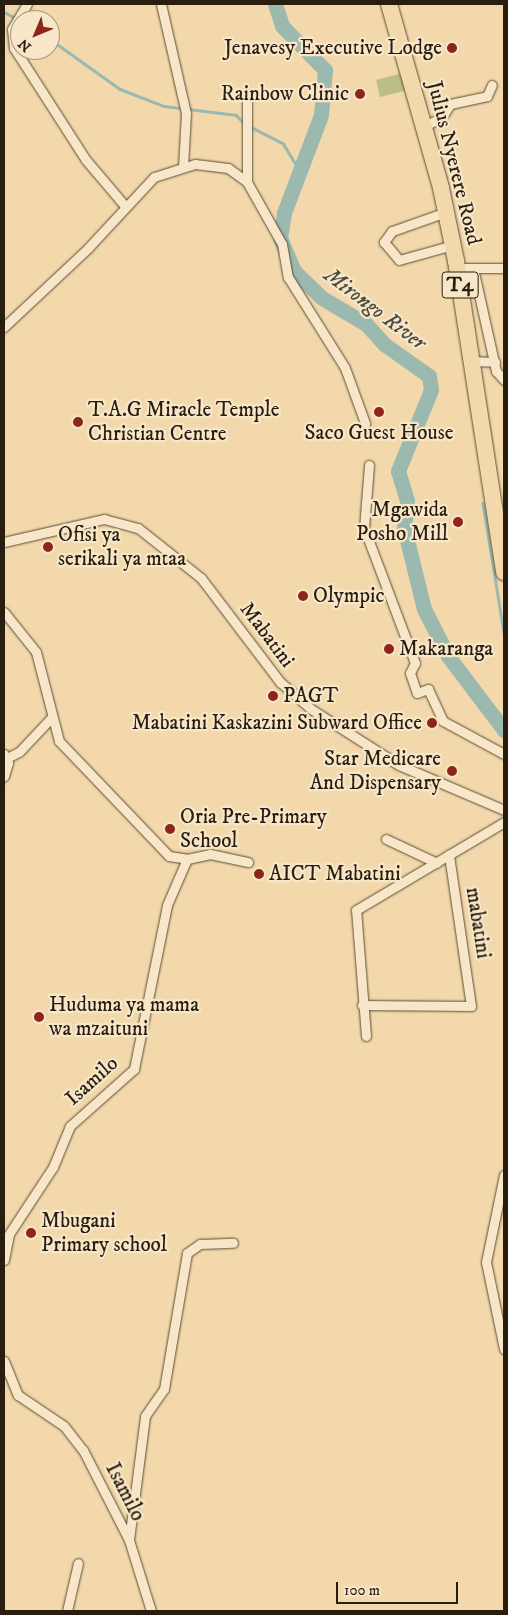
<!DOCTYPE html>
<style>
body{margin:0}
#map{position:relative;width:508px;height:1615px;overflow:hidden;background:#f2d8ab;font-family:"IM FELL DW Pica",serif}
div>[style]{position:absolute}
.green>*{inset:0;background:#bdbe87}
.stream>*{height:2.5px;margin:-1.25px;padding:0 1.25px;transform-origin:1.25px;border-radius:1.25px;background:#9cb9b0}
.river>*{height:15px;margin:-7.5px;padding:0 7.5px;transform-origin:7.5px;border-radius:7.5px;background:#9cb9b0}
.roads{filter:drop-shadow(0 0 1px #5a4c35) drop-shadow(0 0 1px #5a4c35)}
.street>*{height:9px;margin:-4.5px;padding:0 4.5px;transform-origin:4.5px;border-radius:4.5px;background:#f7e6c8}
.highway>*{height:16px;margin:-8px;padding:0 8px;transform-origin:8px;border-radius:8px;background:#f2d8ab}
.dots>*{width:14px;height:14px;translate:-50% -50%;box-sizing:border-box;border:2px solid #f7e6c8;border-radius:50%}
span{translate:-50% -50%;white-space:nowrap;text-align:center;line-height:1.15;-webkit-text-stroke:4.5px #f7e6c8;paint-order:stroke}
.shield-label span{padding:1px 4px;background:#f7e6c8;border:1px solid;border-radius:4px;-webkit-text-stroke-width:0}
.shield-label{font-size:20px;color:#281d0e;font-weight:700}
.poi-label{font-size:21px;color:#281d0e}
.right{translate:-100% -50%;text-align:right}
.left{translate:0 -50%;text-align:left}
.street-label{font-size:21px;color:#281d0e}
.water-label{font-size:22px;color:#4b4c3f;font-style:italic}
.frame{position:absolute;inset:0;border:5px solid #281d0e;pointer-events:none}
.north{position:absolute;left:10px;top:10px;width:50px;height:50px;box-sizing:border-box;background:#f7e6c8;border:1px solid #a4967e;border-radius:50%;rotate:225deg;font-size:14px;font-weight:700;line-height:20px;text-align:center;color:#281d0e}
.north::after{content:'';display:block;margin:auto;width:18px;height:22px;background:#8f2418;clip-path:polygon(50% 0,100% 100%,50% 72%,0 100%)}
.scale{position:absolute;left:336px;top:1582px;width:122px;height:22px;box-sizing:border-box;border:2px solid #281d0e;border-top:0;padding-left:6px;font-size:15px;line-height:18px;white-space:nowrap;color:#281d0e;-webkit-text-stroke:4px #f7e6c8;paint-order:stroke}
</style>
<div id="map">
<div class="green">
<i style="clip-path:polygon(403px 73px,408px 90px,380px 97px,376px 80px)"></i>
</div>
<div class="stream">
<i style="left:4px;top:12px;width:13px;rotate:27deg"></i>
<i style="left:50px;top:39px;width:86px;rotate:35.5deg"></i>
<i style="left:120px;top:89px;width:47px;rotate:21.1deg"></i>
<i style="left:164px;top:106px;width:73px;rotate:7.1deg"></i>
<i style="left:236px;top:115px;width:11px;rotate:45deg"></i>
<i style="left:249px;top:126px;width:38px;rotate:27deg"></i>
<i style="left:283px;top:143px;width:35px;rotate:59deg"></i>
<i style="left:483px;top:503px;width:132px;rotate:80.8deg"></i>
</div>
<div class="river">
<i style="left:275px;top:4px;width:23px;rotate:72deg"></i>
<i style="left:282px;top:26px;width:62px;rotate:45.7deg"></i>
<i style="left:325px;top:70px;width:45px;rotate:95.1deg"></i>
<i style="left:321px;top:115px;width:105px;rotate:110.7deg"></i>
<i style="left:284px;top:213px;width:25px;rotate:99deg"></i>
<i style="left:280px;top:238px;width:36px;rotate:67deg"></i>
<i style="left:294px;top:271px;width:39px;rotate:44deg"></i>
<i style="left:322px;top:298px;width:51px;rotate:30.6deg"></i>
<i style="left:366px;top:324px;width:27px;rotate:48deg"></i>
<i style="left:384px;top:344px;width:55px;rotate:35.4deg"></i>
<i style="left:429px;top:376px;width:14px;rotate:82deg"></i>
<i style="left:431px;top:390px;width:87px;rotate:112.2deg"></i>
<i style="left:398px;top:471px;width:31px;rotate:73deg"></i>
<i style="left:407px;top:501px;width:27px;rotate:96deg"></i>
<i style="left:404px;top:528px;width:83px;rotate:76.1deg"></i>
<i style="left:424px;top:609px;width:53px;rotate:62.9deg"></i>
<i style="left:448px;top:656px;width:93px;rotate:52.9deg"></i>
</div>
<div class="roads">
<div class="street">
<i style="left:27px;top:4px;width:29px;rotate:121deg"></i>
<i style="left:12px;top:29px;width:19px;rotate:84deg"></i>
<i style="left:14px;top:48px;width:133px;rotate:57.3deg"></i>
<i style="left:86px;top:160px;width:60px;rotate:49.7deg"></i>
<i style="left:161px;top:4px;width:112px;rotate:77.1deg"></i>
<i style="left:186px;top:113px;width:53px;rotate:93.2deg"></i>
<i style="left:425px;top:126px;width:19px;rotate:-28deg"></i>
<i style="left:442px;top:117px;width:15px;rotate:-58deg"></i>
<i style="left:450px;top:104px;width:38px;rotate:-12deg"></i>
<i style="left:487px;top:96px;width:12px;rotate:-66deg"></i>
<i style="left:247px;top:182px;width:89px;rotate:-90deg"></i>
<i style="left:446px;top:212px;width:57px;rotate:160.6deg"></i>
<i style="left:392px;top:231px;width:14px;rotate:126deg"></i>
<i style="left:384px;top:242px;width:23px;rotate:50deg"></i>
<i style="left:399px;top:260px;width:56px;rotate:-15.5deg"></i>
<i style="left:457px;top:268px;width:47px"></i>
<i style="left:473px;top:268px;width:106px;rotate:77.4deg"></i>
<i style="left:496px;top:371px;width:12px;rotate:48deg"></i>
<i style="left:4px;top:327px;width:115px;rotate:-43.2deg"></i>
<i style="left:88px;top:248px;width:97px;rotate:-47.1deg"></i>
<i style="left:154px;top:177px;width:43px;rotate:-17.6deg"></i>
<i style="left:195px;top:164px;width:33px;rotate:7deg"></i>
<i style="left:228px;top:168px;width:24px;rotate:36deg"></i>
<i style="left:247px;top:182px;width:71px;rotate:60.6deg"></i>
<i style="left:282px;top:244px;width:34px;rotate:80deg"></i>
<i style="left:288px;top:277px;width:107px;rotate:57.9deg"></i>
<i style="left:345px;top:368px;width:59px;rotate:70deg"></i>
<i style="left:470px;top:361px;width:25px;rotate:2deg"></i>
<i style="left:369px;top:465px;width:63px;rotate:94.5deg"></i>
<i style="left:364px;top:528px;width:144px;rotate:69.3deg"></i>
<i style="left:415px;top:663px;width:11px;rotate:117deg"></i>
<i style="left:410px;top:673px;width:21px;rotate:71deg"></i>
<i style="left:417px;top:693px;width:12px;rotate:-20deg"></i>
<i style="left:428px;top:689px;width:35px;rotate:65deg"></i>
<i style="left:443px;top:721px;width:69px;rotate:28.4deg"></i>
<i style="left:4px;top:542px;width:103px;rotate:-13deg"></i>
<i style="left:104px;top:519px;width:35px;rotate:15deg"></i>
<i style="left:138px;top:528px;width:80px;rotate:38.4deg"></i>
<i style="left:201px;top:578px;width:131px;rotate:52.8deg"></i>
<i style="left:280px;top:682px;width:41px;rotate:41.1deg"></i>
<i style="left:311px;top:709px;width:104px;rotate:32.5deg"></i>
<i style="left:399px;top:765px;width:114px;rotate:23.2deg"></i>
<i style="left:4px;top:612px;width:51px;rotate:51.3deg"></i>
<i style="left:36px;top:652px;width:92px;rotate:75.5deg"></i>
<i style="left:59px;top:741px;width:159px;rotate:46.3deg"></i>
<i style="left:169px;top:856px;width:18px;rotate:9deg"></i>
<i style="left:4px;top:754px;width:10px;rotate:66deg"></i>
<i style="left:8px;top:763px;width:14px;rotate:107deg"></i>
<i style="left:7px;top:758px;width:13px;rotate:-27deg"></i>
<i style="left:19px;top:752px;width:48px;rotate:-46.7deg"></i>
<i style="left:386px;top:839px;width:56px;rotate:25.2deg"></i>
<i style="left:362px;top:1005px;width:109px;rotate:0.5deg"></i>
<i style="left:471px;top:1006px;width:153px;rotate:-98.3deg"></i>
<i style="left:366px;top:1036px;width:126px;rotate:-94.5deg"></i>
<i style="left:356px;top:910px;width:172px;rotate:-30.7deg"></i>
<i style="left:504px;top:1175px;width:89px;rotate:101.7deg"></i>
<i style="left:486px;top:1262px;width:89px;rotate:78.3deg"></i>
<i style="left:4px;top:1260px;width:26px;rotate:-79deg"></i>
<i style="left:9px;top:1234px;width:80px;rotate:-56.7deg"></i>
<i style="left:53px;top:1167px;width:44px;rotate:-67.5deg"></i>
<i style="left:70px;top:1126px;width:86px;rotate:-41.7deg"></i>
<i style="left:134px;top:1069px;width:167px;rotate:-78.6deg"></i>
<i style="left:167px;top:905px;width:50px;rotate:-66.5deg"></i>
<i style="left:187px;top:859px;width:24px;rotate:-12deg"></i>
<i style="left:210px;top:854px;width:39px;rotate:12deg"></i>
<i style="left:4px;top:1361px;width:37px;rotate:68deg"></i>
<i style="left:18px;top:1395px;width:55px;rotate:34deg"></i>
<i style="left:64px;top:1426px;width:31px;rotate:52deg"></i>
<i style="left:83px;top:1450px;width:101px;rotate:62.9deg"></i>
<i style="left:129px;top:1540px;width:74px;rotate:72.8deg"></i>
<i style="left:129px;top:1540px;width:125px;rotate:-82.6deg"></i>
<i style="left:145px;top:1416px;width:33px;rotate:-55deg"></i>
<i style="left:164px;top:1389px;width:138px;rotate:-80.4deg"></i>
<i style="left:187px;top:1253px;width:16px;rotate:-35deg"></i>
<i style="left:200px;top:1244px;width:33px;rotate:-2deg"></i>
<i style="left:67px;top:1611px;width:49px;rotate:-77.1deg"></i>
</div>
<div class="highway">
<i style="left:389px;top:4px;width:191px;rotate:74.2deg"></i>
<i style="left:441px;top:188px;width:75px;rotate:78.4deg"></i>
<i style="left:456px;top:261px;width:315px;rotate:81.2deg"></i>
</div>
</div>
<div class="dots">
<i style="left:452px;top:48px;background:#8f2418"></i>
<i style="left:360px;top:94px;background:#8f2418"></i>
<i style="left:379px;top:412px;background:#8f2418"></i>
<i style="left:78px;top:422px;background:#8f2418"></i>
<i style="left:458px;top:522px;background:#8f2418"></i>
<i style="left:48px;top:547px;background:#8f2418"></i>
<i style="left:303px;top:596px;background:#8f2418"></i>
<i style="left:389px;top:649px;background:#8f2418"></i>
<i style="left:273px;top:696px;background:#8f2418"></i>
<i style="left:432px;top:723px;background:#8f2418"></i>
<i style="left:452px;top:771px;background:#8f2418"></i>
<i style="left:170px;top:829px;background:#8f2418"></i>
<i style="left:259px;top:874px;background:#8f2418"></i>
<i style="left:39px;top:1017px;background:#8f2418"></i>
<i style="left:31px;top:1233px;background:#8f2418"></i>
</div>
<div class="shield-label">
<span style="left:460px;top:285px">T4</span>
</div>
<div class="poi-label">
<span class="right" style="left:442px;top:48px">Jenavesy Executive Lodge</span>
<span class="right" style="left:349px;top:94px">Rainbow Clinic</span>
<span class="left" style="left:88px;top:422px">T.A.G Miracle Temple<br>Christian Centre</span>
<span style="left:379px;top:433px">Saco Guest House</span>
<span class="right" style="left:448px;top:522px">Mgawida<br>Posho Mill</span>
<span class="left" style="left:58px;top:547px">Ofisi ya<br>serikali ya mtaa</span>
<span class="left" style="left:313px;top:596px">Olympic</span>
<span class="left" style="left:399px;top:649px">Makaranga</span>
<span class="left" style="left:283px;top:696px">PAGT</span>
<span class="right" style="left:422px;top:723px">Mabatini Kaskazini Subward Office</span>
<span class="right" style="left:441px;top:771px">Star Medicare<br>And Dispensary</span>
<span class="left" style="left:180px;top:829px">Oria Pre-Primary<br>School</span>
<span class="left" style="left:269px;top:874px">AICT Mabatini</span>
<span class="left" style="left:49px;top:1017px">Huduma ya mama<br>wa mzaituni</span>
<span class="left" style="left:41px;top:1233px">Mbugani<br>Primary school</span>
</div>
<div class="street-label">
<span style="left:454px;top:163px;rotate:76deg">Julius Nyerere Road</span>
<span style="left:267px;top:635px;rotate:53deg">Mabatini</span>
<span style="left:478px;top:923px;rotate:81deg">mabatini</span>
<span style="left:92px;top:1081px;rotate:-42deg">Isamilo</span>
<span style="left:125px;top:1492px;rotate:63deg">Isamilo</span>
</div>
<div class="water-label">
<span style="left:375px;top:309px;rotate:37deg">Mirongo River</span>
</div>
<div class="frame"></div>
<div class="north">N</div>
<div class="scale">100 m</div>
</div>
